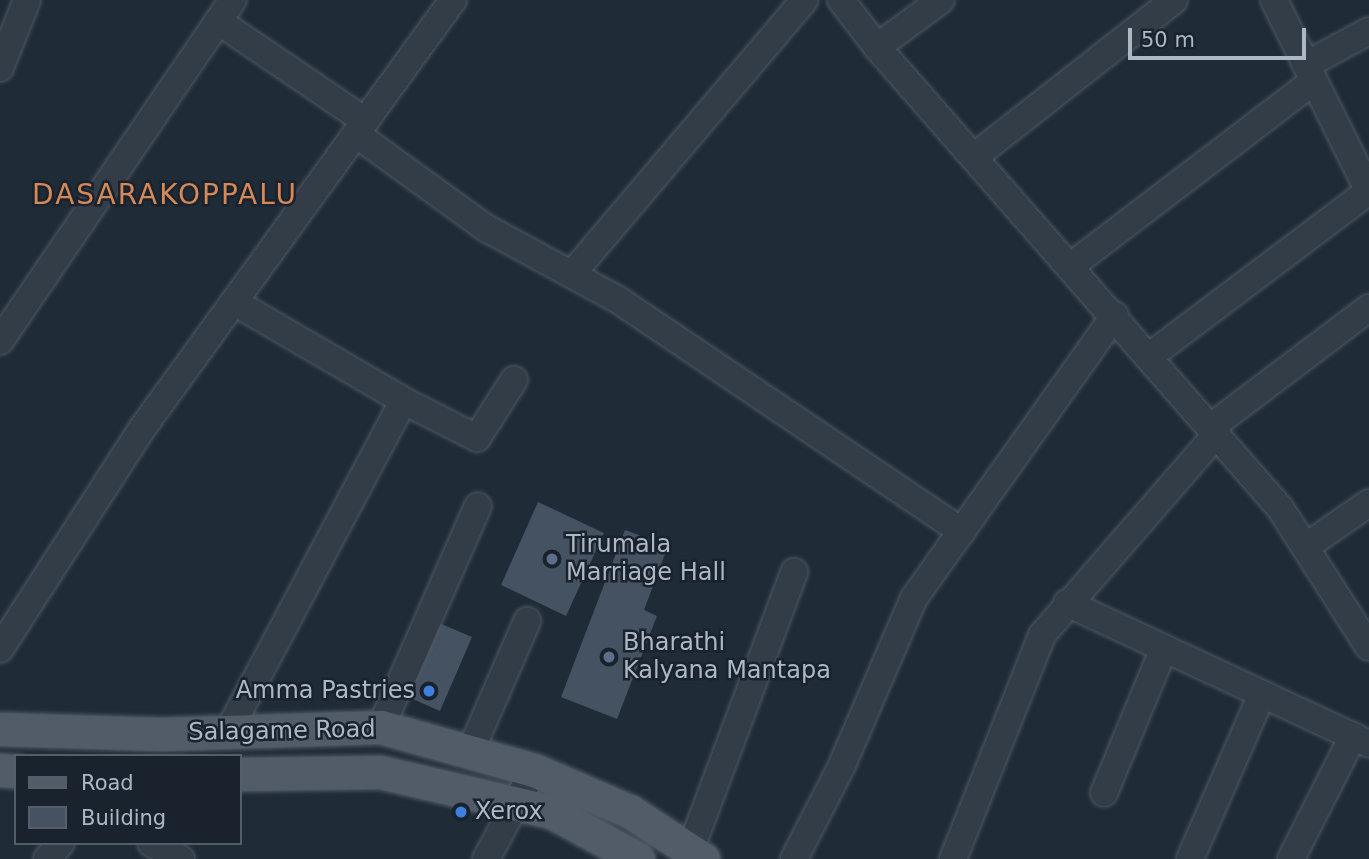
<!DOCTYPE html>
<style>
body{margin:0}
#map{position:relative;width:1369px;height:859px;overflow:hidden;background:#202b38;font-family:"DejaVu Sans",sans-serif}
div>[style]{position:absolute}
.building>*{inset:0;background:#455262}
.roads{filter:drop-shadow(0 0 2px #4e5863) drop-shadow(0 0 2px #4e5863)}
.minor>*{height:26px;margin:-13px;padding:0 13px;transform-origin:13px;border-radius:13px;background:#333d48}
.major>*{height:33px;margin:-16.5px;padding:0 16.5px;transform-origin:16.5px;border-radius:16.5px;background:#515c68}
.dots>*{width:19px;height:19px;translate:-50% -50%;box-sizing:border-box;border:4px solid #19222d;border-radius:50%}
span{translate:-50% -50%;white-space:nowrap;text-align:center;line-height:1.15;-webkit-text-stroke:5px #19222d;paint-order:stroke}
.poi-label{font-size:24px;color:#adb8c5}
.left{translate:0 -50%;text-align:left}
.right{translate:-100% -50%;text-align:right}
.street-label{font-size:24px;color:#adb8c5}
.quarter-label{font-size:28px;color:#d58858;letter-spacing:2px}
.legend{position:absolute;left:14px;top:754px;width:228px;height:91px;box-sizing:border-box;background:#19222d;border:2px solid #545e6a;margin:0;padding:9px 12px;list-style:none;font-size:21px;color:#adb8c5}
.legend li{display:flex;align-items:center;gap:14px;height:35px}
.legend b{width:35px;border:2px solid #545e6a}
.scale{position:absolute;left:1128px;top:28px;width:178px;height:32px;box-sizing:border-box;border:4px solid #adb8c5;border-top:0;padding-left:9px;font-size:21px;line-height:24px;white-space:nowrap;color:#adb8c5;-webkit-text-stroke:5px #19222d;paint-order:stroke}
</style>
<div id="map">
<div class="building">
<i style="clip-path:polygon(538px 502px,604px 533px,566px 616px,501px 585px)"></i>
<i style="clip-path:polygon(625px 530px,668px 546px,644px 610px,657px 616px,617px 719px,561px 697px)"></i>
<i style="clip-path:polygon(439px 623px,472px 637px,440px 711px,408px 697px)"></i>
</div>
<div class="roads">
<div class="minor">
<i style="left:841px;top:0;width:59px;rotate:52.5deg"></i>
<i style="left:877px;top:47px;width:612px;rotate:48.84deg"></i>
<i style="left:1280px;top:508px;width:165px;rotate:57.4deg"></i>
<i style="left:1274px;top:0;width:213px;rotate:63.6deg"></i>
<i style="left:218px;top:21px;width:178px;rotate:34.2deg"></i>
<i style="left:877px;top:47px;width:79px;rotate:-36.3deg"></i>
<i style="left:1306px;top:65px;width:72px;rotate:-28.4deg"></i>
<i style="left:0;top:68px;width:73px;rotate:-68.3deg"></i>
<i style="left:356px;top:134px;width:160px;rotate:35.9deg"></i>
<i style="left:486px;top:228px;width:149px;rotate:28.5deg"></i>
<i style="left:617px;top:299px;width:416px;rotate:34deg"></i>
<i style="left:974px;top:157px;width:254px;rotate:-38.1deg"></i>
<i style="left:1071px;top:266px;width:305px;rotate:-37.3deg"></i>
<i style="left:572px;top:274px;width:359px;rotate:-49.7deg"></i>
<i style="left:0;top:341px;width:413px;rotate:-55.7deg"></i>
<i style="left:1150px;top:356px;width:274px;rotate:-37deg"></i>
<i style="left:402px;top:400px;width:84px;rotate:26.9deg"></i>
<i style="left:477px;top:438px;width:69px;rotate:-57.5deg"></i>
<i style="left:1211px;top:427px;width:198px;rotate:-37deg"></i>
<i style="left:1308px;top:545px;width:74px;rotate:-34.5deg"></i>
<i style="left:1067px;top:603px;width:333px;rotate:25deg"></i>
<i style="left:0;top:649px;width:260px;rotate:-57.2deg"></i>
<i style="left:141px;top:430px;width:531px;rotate:-54.04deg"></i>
<i style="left:381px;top:727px;width:241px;rotate:-66.3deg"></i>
<i style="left:228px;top:732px;width:371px;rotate:-62.1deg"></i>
<i style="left:402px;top:404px;width:7px;rotate:-117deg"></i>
<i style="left:399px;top:398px;width:191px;rotate:-149.8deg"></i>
<i style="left:471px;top:750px;width:141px;rotate:-66.5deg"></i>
<i style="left:1104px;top:793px;width:157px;rotate:-67.5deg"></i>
<i style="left:151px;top:843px;width:34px;rotate:28deg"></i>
<i style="left:691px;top:848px;width:295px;rotate:-69.5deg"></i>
<i style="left:47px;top:859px;width:21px;rotate:-49deg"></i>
<i style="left:486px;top:859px;width:101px;rotate:-61.7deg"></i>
<i style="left:794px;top:859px;width:106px;rotate:-62.9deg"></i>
<i style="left:842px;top:765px;width:182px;rotate:-66.7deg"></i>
<i style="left:914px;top:598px;width:347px;rotate:-54.6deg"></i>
<i style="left:953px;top:859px;width:241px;rotate:-68.3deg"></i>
<i style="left:1042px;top:635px;width:267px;rotate:-49deg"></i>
<i style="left:1190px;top:859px;width:180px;rotate:-66.4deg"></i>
<i style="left:1291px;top:859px;width:138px;rotate:-63.2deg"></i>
</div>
<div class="major">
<i style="left:0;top:729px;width:161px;rotate:1.8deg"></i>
<i style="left:161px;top:734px;width:220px;rotate:-1.8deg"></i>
<i style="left:381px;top:727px;width:159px;rotate:15.7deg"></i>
<i style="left:534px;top:770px;width:106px;rotate:23.4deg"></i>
<i style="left:631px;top:812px;width:86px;rotate:33.1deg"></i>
<i style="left:0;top:770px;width:16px;rotate:4deg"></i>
<i style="left:240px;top:774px;width:140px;rotate:-0.8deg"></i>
<i style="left:380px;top:772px;width:177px;rotate:13.1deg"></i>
<i style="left:552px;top:812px;width:98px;rotate:28.7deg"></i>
</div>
</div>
<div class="dots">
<i style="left:552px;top:559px;background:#5c6f8a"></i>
<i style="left:609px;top:657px;background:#5c6f8a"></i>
<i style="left:429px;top:691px;background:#3f7fe0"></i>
<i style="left:461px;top:812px;background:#3f7fe0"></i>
</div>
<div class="poi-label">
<span class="left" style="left:566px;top:559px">Tirumala<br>Marriage Hall</span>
<span class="left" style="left:623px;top:657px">Bharathi<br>Kalyana Mantapa</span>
<span class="right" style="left:415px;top:691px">Amma Pastries</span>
<span class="left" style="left:475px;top:812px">Xerox</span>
</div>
<div class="street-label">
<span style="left:282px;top:731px;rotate:-1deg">Salagame Road</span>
</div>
<div class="quarter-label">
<span style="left:165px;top:195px">DASARAKOPPALU</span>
</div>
<ul class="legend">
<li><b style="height:9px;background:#515c68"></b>Road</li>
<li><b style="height:19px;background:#455262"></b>Building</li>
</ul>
<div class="scale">50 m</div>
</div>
